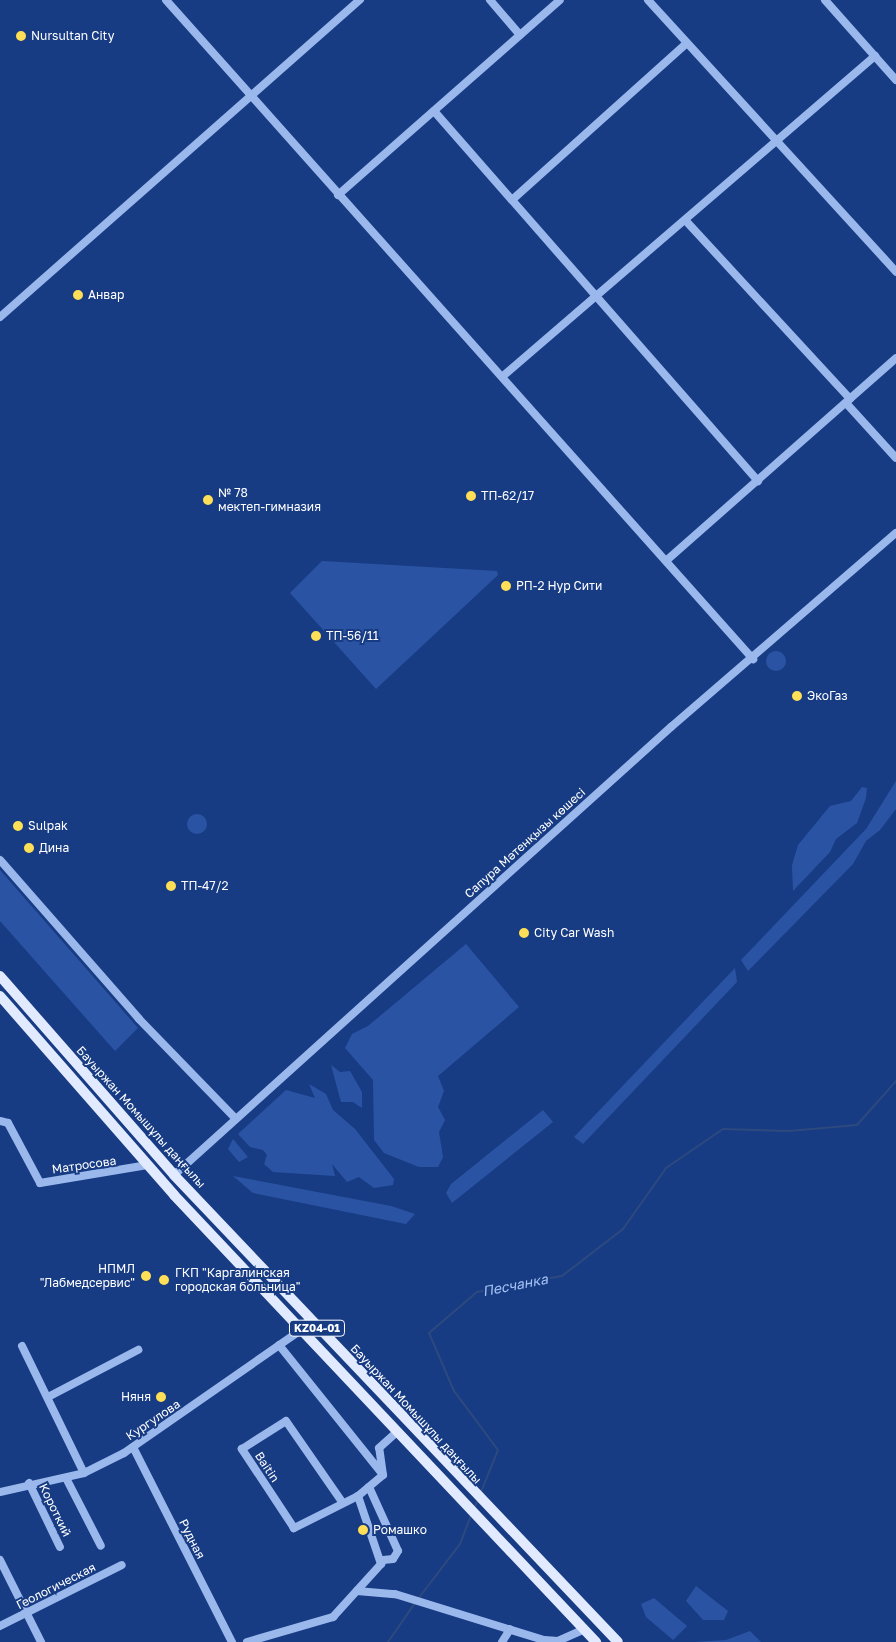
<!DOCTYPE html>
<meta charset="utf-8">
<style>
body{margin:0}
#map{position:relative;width:896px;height:1642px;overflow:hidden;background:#173c84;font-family:"Golos Text",sans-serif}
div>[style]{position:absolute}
.green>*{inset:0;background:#2a54a3}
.round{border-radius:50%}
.stream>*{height:2px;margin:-1px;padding:0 1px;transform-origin:1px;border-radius:1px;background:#2d497e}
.minor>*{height:8px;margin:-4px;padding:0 4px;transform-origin:4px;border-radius:4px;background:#9bb8ed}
.major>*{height:10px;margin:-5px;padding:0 5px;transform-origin:5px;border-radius:5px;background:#e1eaff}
.dots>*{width:14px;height:14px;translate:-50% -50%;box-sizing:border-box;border:2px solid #173c84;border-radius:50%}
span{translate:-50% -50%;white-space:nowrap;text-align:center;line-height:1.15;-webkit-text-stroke:4px #173c84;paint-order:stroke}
.shield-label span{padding:1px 4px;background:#173c84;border:1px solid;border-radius:4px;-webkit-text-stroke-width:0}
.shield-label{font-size:11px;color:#fff;font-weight:700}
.poi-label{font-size:12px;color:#fff}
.left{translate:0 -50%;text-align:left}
.right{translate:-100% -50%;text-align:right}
.street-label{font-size:12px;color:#fff}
.water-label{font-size:14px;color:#a7c3f4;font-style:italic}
</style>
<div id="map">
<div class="green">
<i style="clip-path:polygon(322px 561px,497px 571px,498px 575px,376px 689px,290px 593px)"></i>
<i class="round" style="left:766px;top:651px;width:20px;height:20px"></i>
<i style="clip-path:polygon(896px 781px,896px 809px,880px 830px,866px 841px,853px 864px,748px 971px,741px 960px,866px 829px)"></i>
<i style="clip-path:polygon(862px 787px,867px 788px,866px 798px,857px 823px,836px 839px,830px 852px,793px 891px,792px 865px,798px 845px,830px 806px,851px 801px)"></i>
<i class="round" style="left:187px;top:814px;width:20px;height:20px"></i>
<i style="clip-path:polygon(0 870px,138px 1028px,115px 1051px,0 921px)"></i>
<i style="clip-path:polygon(466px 944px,519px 1007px,438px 1076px,444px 1091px,438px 1107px,445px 1120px,439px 1132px,443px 1157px,438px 1167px,419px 1167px,384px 1153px,374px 1140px,373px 1080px,345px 1048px,352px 1034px,368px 1026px)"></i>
<i style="clip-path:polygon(735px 968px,737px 982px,583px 1144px,574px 1137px)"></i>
<i style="clip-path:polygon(331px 1065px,340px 1072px,350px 1071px,362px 1092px,362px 1108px,353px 1102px,341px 1102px)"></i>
<i style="clip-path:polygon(309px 1084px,326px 1094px,333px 1110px,355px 1129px,394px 1179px,393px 1185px,374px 1188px,359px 1177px,347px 1182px,332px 1164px,335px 1176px,273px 1172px,264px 1164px,267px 1155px,263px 1150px,250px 1147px,238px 1134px,286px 1090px,315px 1098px)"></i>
<i style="clip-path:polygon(543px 1110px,553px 1122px,452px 1203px,446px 1193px,451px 1184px)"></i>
<i style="clip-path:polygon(233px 1139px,248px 1157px,239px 1162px,228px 1149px)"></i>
<i style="clip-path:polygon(233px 1176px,391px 1206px,415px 1214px,406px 1224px,253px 1193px)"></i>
<i style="clip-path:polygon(696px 1586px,728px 1611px,724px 1620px,703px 1620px,686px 1601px)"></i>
<i style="clip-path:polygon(654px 1598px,687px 1626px,673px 1640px,646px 1617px,641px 1604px)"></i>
<i style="clip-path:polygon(750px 1631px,761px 1642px,694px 1642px,726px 1640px)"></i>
</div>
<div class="stream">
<i style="left:481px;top:1492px;width:45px;rotate:-68deg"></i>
<i style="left:498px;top:1450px;width:74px;rotate:-126.7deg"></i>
<i style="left:454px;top:1391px;width:63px;rotate:-113.3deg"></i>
<i style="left:429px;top:1333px;width:63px;rotate:-40.5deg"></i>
<i style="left:477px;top:1292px;width:86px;rotate:-10.7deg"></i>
<i style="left:562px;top:1276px;width:77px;rotate:-37.6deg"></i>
<i style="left:623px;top:1229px;width:75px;rotate:-54.8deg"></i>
<i style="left:666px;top:1168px;width:69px;rotate:-34.4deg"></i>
<i style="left:723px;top:1129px;width:66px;rotate:1.7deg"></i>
<i style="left:789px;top:1131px;width:68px;rotate:-5deg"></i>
<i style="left:857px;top:1125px;width:59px;rotate:-48.4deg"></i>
<i style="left:474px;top:1509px;width:11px;rotate:-68deg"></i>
<i style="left:418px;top:1599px;width:69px;rotate:-52.6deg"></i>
<i style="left:460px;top:1544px;width:31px;rotate:-69deg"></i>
<i style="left:388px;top:1642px;width:47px;rotate:-55.3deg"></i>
</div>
<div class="minor">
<i style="left:166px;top:0;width:883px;rotate:48.31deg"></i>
<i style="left:490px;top:0;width:46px;rotate:49.4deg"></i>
<i style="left:648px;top:0;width:368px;rotate:47.6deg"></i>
<i style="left:825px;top:0;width:107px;rotate:48.4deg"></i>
<i style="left:434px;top:111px;width:492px;rotate:48.8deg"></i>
<i style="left:338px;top:195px;width:295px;rotate:-41.3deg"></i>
<i style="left:512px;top:200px;width:235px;rotate:-41.9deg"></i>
<i style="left:686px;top:221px;width:242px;rotate:47.3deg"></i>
<i style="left:0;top:317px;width:480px;rotate:-41.4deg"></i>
<i style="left:503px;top:376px;width:491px;rotate:-40.7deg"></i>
<i style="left:846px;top:403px;width:74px;rotate:47.7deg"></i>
<i style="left:667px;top:560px;width:305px;rotate:-41.4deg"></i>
<i style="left:0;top:860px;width:211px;rotate:48.8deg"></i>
<i style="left:139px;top:1019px;width:139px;rotate:45.9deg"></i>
<i style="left:0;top:1121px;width:8px;rotate:14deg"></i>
<i style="left:8px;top:1123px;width:68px;rotate:61.9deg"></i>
<i style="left:40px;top:1183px;width:109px;rotate:-9.5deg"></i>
<i style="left:174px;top:1175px;width:669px;rotate:-42.03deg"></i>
<i style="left:671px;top:727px;width:297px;rotate:-40.8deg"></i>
<i style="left:279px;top:1345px;width:166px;rotate:51.3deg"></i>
<i style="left:383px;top:1475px;width:33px;rotate:140deg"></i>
<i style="left:358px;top:1496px;width:72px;rotate:153.4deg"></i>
<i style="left:294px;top:1528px;width:95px;rotate:-123.4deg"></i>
<i style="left:242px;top:1449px;width:52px;rotate:-32.5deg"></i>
<i style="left:286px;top:1421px;width:98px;rotate:55.3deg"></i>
<i style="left:22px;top:1346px;width:141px;rotate:64deg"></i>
<i style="left:48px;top:1397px;width:102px;rotate:-27.6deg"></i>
<i style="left:133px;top:1447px;width:219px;rotate:63.1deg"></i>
<i style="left:383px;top:1475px;width:27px;rotate:-98deg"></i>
<i style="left:379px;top:1448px;width:24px;rotate:-42deg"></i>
<i style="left:66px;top:1478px;width:76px;rotate:62.8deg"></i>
<i style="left:29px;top:1483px;width:71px;rotate:64.2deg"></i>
<i style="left:369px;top:1487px;width:70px;rotate:65.6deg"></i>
<i style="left:398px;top:1551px;width:9px;rotate:122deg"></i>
<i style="left:393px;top:1559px;width:10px;rotate:174deg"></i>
<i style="left:0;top:1492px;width:86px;rotate:-12.7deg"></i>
<i style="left:84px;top:1473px;width:45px;rotate:-26.6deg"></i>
<i style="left:124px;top:1453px;width:216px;rotate:-34.8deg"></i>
<i style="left:301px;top:1330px;width:14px;rotate:-54deg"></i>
<i style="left:0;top:1560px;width:92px;rotate:63.4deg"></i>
<i style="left:357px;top:1591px;width:38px;rotate:5deg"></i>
<i style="left:395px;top:1594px;width:156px;rotate:17.2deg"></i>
<i style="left:544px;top:1640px;width:14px;rotate:4deg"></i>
<i style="left:558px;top:1641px;width:27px;rotate:-24deg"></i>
<i style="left:0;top:1626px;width:136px;rotate:-26.6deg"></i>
<i style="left:247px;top:1642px;width:90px;rotate:-16.2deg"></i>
<i style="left:333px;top:1617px;width:72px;rotate:-47.8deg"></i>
<i style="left:381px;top:1564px;width:72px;rotate:-108.7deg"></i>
<i style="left:502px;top:1642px;width:15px;rotate:-58deg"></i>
</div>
<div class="major">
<i style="left:0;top:976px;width:264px;rotate:48.8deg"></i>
<i style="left:174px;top:1175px;width:644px;rotate:46.45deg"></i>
<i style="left:0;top:996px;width:264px;rotate:48.8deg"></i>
<i style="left:174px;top:1195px;width:615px;rotate:46.65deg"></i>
</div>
<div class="dots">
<i style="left:21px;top:36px;background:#ffdf57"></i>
<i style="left:78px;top:295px;background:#ffdf57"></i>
<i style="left:471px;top:496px;background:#ffdf57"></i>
<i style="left:208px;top:500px;background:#ffdf57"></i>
<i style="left:506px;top:586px;background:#ffdf57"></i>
<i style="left:316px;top:636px;background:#ffdf57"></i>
<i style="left:797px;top:696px;background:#ffdf57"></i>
<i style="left:18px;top:826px;background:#ffdf57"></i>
<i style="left:29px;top:848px;background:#ffdf57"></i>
<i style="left:171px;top:886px;background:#ffdf57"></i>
<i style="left:524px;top:933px;background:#ffdf57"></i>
<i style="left:146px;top:1276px;background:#ffdf57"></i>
<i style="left:164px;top:1280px;background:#ffdf57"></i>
<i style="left:161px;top:1397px;background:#ffdf57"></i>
<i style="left:363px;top:1530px;background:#ffdf57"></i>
</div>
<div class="shield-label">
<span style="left:317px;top:1328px">KZ04-01</span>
</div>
<div class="poi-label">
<span class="left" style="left:31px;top:36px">Nursultan City</span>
<span class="left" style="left:88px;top:295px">Анвар</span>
<span class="left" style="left:218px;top:500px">№ 78<br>мектеп-гимназия</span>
<span class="left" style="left:481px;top:496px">ТП-62/17</span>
<span class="left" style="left:516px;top:586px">РП-2 Нур Сити</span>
<span class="left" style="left:326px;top:636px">ТП-56/11</span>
<span class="left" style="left:807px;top:696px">ЭкоГаз</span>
<span class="left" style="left:28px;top:826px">Sulpak</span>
<span class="left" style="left:39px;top:848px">Дина</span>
<span class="left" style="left:181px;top:886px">ТП-47/2</span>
<span class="left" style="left:534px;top:933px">City Car Wash</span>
<span class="right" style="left:135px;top:1276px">НПМЛ<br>"Лабмедсервис"</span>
<span class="left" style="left:175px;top:1280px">ГКП "Каргалинская<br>городская больница"</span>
<span class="right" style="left:151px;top:1397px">Няня</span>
<span class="left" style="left:373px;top:1530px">Ромашко</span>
</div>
<div class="street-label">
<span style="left:525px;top:843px;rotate:-42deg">Сапура Мәтенқызы көшесі</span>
<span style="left:141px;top:1117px;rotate:48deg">Бауыржан Момышұлы даңғылы</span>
<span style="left:84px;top:1165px;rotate:-8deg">Матросова</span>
<span style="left:416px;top:1414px;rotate:47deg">Бауыржан Момышұлы даңғылы</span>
<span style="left:153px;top:1420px;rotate:-34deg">Кургулова</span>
<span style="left:267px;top:1467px;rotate:57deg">Baitin</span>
<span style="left:55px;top:1510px;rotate:64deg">Короткий</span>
<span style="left:192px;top:1539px;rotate:63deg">Рудная</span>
<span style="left:56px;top:1586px;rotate:-27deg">Геологическая</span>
</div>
<div class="water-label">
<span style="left:515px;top:1285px;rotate:-11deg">Песчанка</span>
</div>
</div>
